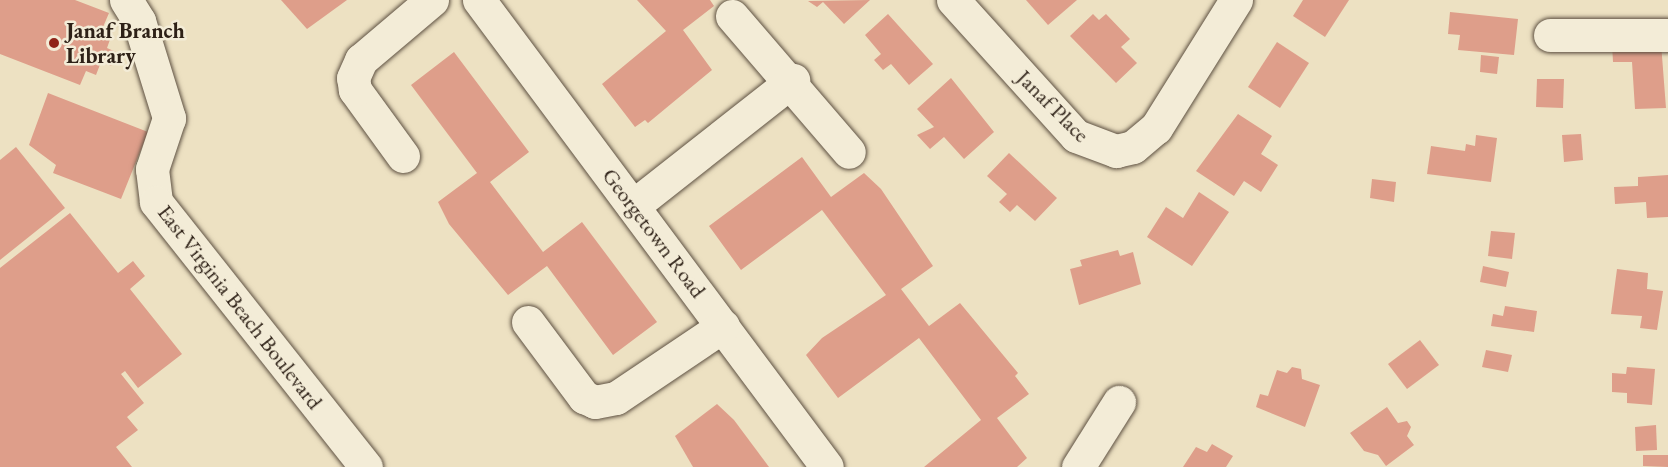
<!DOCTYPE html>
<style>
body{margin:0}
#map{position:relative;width:1668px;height:467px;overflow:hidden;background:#ede1c2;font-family:"EB Garamond",serif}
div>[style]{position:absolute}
.building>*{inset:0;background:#de9e8a}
.roads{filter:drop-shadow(0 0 2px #5e5142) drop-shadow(0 0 2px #5e5142)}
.minor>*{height:33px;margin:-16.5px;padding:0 16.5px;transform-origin:16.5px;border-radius:16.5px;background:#f3ecd7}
.dots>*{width:16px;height:16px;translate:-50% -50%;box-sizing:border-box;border:3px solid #f3ecd7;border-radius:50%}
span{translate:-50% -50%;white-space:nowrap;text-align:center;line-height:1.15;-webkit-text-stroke:5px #f3ecd7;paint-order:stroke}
.poi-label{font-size:22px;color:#2e2117;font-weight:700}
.left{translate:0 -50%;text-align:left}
.street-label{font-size:22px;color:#2e2117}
</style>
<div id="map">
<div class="building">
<i style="clip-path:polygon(0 0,75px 0,109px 13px,103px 27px,113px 31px,107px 48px,116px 52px,111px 66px,101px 62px,96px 75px,86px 71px,80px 85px,0 54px)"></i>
<i style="clip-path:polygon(281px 0,347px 0,307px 29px)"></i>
<i style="clip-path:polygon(637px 0,710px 0,714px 6px,683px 30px,712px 70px,648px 123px,645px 120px,635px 127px,602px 84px,666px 31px)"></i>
<i style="clip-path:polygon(870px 0,844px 24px,823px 2px,817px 7px,808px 1px)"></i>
<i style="clip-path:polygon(1026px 0,1077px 0,1048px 25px)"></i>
<i style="clip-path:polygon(1303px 0,1349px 0,1325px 37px,1293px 16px)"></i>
<i style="clip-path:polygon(1450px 12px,1518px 19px,1514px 55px,1458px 50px,1460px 35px,1448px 34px)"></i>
<i style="clip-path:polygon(888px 14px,933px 64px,909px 85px,891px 64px,883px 70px,874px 60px,881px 54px,865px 35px)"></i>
<i style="clip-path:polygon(1093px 14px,1099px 20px,1106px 14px,1130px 39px,1121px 47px,1137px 63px,1116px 83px,1070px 36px)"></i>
<i style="clip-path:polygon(1277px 42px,1309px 63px,1280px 108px,1248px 87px)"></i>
<i style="clip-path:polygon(1661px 43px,1666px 108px,1635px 109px,1632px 62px,1613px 62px,1612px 44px)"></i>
<i style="clip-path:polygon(454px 52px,529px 152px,490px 182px,543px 252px,582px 222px,657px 322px,613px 355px,547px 266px,508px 295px,449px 224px,438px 202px,477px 173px,411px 85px)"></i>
<i style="clip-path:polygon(1481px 55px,1499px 57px,1497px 74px,1480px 72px)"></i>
<i style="clip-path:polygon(951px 78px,994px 132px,964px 159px,944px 137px,930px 149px,917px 135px,934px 127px,917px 109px)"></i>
<i style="clip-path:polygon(1537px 79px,1564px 79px,1563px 108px,1536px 107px)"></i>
<i style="clip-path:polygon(48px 93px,148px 132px,121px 199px,53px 173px,56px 165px,29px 145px)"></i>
<i style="clip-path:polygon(1238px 114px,1272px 136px,1261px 154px,1278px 165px,1261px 192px,1244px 181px,1234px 196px,1196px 171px)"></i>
<i style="clip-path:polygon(1581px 134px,1583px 160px,1564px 162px,1562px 135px)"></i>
<i style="clip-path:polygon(1476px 135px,1497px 138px,1491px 182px,1427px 174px,1431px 146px,1465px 151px,1466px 144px,1475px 146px)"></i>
<i style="clip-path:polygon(16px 147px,65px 208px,0 260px,0 160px)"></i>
<i style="clip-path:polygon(1009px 153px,1057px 198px,1035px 221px,1017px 205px,1010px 212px,999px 202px,1007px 194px,987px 176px)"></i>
<i style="clip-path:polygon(802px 157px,831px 197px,864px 173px,881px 189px,933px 266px,901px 289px,929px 326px,960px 303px,1018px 373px,1015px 376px,1029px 394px,997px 418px,1027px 458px,1017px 467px,924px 467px,981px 420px,919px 338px,838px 398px,806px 355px,822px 338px,886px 295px,822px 210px,741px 270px,709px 226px)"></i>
<i style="clip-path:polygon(1668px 175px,1668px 217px,1647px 218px,1646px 202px,1615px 204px,1614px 187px,1638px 186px,1638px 177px)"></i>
<i style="clip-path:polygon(1372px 179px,1396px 182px,1394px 202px,1370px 198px)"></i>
<i style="clip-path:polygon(1199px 192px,1229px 212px,1192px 266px,1147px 237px,1166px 207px,1183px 218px)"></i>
<i style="clip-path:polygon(70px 213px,118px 273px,133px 261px,145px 276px,130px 289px,182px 354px,138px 388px,125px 371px,121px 374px,144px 403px,127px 417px,138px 430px,116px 447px,132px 467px,0 467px,0 268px)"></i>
<i style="clip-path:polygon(1491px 231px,1515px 233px,1512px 259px,1488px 256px)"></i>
<i style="clip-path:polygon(1118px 250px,1120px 256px,1133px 252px,1141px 284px,1079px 305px,1070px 269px,1082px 266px,1080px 260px)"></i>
<i style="clip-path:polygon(1483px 266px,1509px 272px,1506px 287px,1480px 282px)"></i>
<i style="clip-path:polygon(1617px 269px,1648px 273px,1647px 289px,1663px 291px,1657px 330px,1640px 328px,1642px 316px,1611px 314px)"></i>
<i style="clip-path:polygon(1505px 306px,1537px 311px,1534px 332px,1491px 326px,1493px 314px,1503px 316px)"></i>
<i style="clip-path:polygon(1420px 340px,1439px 365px,1407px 389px,1388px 364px)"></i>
<i style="clip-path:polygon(1486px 350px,1512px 355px,1508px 372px,1482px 367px)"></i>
<i style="clip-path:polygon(1292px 367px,1301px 369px,1302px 379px,1320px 385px,1305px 427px,1256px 407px,1260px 394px,1268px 396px,1277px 370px,1287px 373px)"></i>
<i style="clip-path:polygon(1627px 367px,1655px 369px,1652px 405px,1627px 403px,1627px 393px,1612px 392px,1612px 373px,1626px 374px)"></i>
<i style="clip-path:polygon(717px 404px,734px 420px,769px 467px,693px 467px,675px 436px)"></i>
<i style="clip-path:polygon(1387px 407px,1398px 423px,1407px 421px,1411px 427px,1407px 436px,1414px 445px,1386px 466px,1378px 455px,1364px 451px,1350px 433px)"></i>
<i style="clip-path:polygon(1656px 425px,1657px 450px,1636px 451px,1635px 427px)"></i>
<i style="clip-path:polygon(1212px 444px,1233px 456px,1226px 467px,1183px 467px,1196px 447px,1207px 452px)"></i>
<i style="clip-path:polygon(1643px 455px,1668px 455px,1668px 467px,1643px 466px)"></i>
</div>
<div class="roads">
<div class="minor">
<i style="left:126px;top:0;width:25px;rotate:58deg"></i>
<i style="left:139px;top:21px;width:102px;rotate:72.8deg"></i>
<i style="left:169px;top:118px;width:54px;rotate:108.4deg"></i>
<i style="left:152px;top:169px;width:33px;rotate:83deg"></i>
<i style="left:156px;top:202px;width:338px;rotate:51.6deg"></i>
<i style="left:479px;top:0;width:582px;rotate:53.31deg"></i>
<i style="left:953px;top:0;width:183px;rotate:47.9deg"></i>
<i style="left:1076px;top:136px;width:43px;rotate:20.6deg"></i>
<i style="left:1116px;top:151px;width:17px;rotate:-13deg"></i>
<i style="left:1133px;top:147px;width:30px;rotate:-40deg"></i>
<i style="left:1156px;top:128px;width:151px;rotate:-58deg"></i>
<i style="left:732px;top:16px;width:179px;rotate:49.3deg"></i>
<i style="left:1550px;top:35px;width:118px"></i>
<i style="left:403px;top:156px;width:82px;rotate:-126deg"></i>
<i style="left:355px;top:90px;width:12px;rotate:-99deg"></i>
<i style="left:353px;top:78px;width:20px;rotate:-66deg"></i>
<i style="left:361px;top:60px;width:93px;rotate:-40.2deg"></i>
<i style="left:633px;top:206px;width:204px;rotate:-38.2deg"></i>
<i style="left:528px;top:322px;width:94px;rotate:53.3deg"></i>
<i style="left:584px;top:397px;width:12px;rotate:24deg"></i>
<i style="left:595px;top:402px;width:21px;rotate:-11deg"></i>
<i style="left:616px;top:398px;width:129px;rotate:-33.9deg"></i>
<i style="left:1078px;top:467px;width:77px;rotate:-57.8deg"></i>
</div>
</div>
<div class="dots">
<i style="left:54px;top:43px;background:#8f2418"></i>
</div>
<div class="poi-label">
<span class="left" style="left:66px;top:43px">Janaf Branch<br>Library</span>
</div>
<div class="street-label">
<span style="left:1053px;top:106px;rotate:45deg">Janaf Place</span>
<span style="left:654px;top:233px;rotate:53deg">Georgetown Road</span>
<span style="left:240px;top:307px;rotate:52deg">East Virginia Beach Boulevard</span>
</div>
</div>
